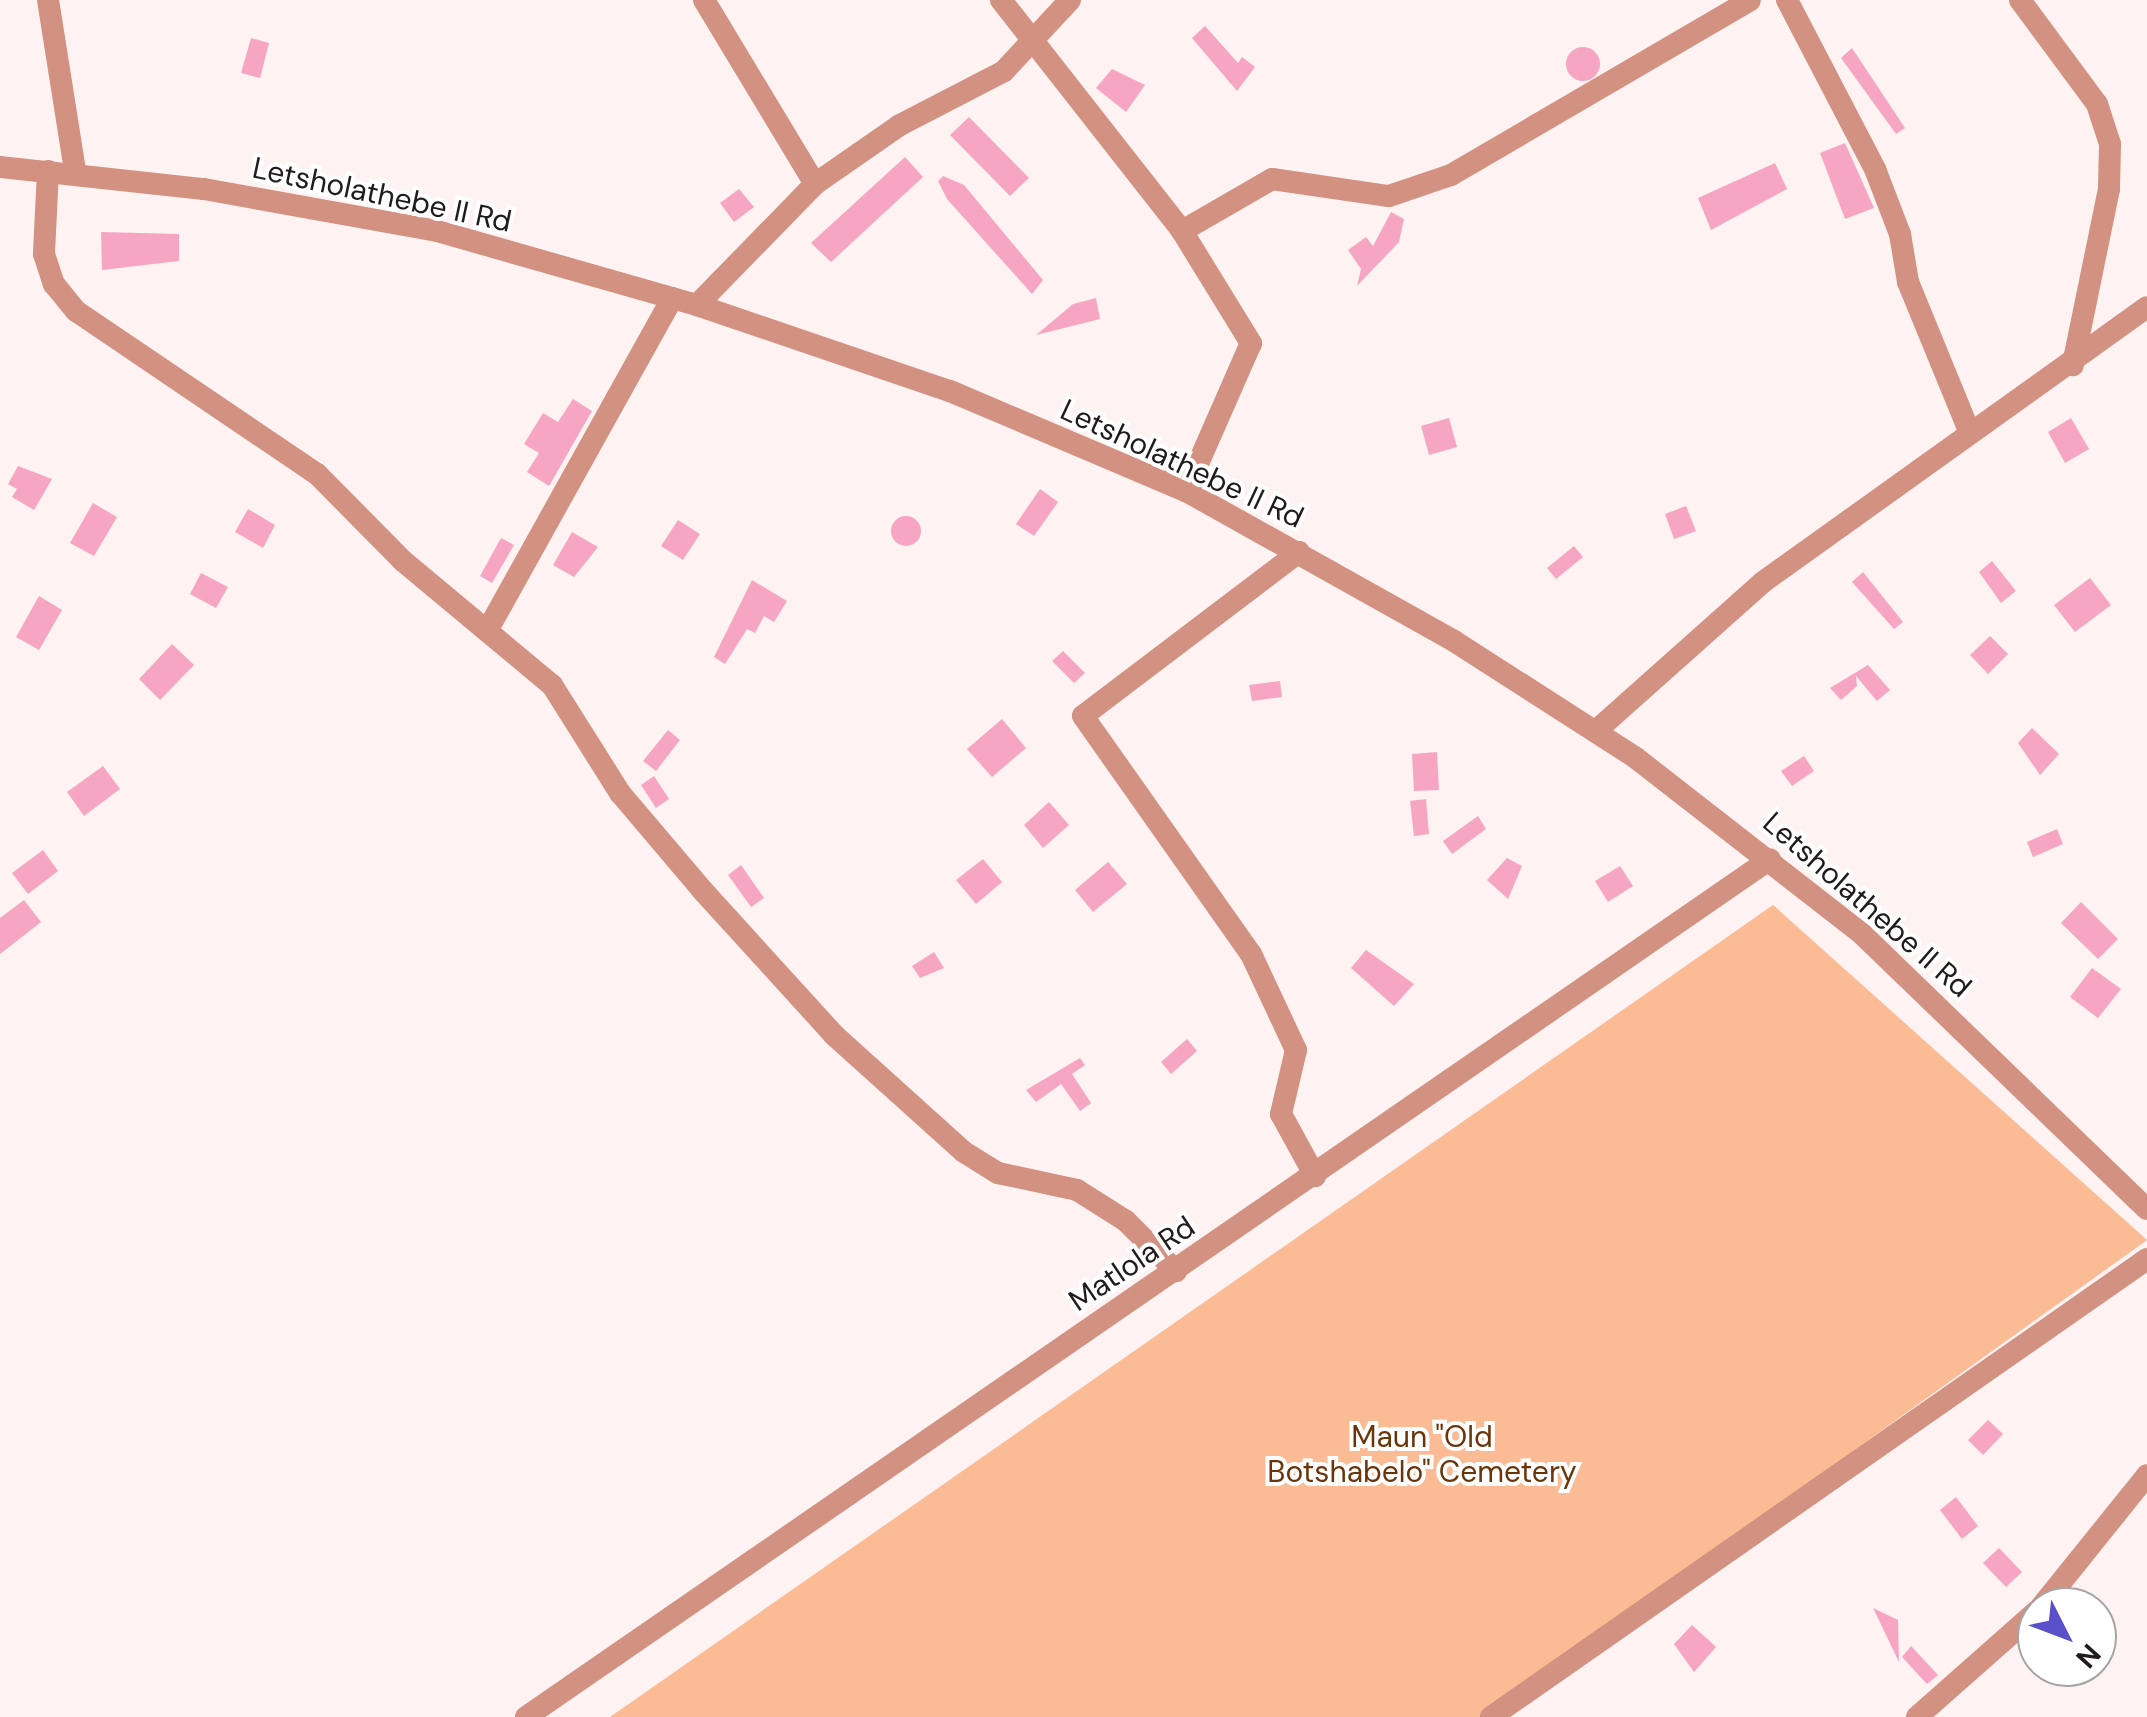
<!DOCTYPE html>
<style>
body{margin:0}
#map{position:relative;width:2147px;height:1717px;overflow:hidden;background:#fff2f2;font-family:"DM Sans",sans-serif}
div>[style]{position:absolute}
.green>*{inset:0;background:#fabb95}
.building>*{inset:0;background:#f6a6c3}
.round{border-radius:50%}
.minor>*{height:22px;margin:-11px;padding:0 11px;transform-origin:11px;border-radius:11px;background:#d29181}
span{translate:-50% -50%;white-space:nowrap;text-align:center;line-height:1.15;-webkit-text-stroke:8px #fff;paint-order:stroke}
.street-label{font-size:30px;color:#201c1c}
.park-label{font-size:30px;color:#6b3509}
.north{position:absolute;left:2017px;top:1587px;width:100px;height:100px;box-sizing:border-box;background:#fff;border:2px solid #a6a4a4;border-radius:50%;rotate:132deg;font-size:28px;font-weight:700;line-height:40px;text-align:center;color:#201c1c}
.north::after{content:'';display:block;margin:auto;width:35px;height:45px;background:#5a50c9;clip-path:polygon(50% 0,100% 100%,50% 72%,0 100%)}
</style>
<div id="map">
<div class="green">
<i style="clip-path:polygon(1773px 905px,2147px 1240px,1482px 1717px,610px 1717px)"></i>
</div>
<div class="building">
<i style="clip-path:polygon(1205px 26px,1238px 63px,1242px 57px,1255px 67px,1237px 91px,1192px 38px)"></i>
<i style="clip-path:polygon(251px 38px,269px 43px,260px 78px,241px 73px)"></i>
<i class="round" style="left:1566px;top:47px;width:34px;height:34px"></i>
<i style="clip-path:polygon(1852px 48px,1905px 128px,1896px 134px,1841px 58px)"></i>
<i style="clip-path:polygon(1112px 69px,1145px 85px,1126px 112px,1096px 88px)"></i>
<i style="clip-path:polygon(969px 117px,1029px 178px,1010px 196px,950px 135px)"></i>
<i style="clip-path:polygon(1845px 143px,1874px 208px,1845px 219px,1820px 153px)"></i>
<i style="clip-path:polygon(905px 157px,923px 177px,831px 262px,811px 243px)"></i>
<i style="clip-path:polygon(1775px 163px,1787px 189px,1711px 230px,1698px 198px)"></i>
<i style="clip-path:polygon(943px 176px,964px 185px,1043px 280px,1032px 294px,947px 199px,938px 181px)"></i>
<i style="clip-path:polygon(739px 189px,754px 207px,734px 222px,720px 203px)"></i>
<i style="clip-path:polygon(1391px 212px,1404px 219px,1399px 242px,1357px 286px,1361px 269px,1348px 250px,1366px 237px,1373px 246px)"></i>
<i style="clip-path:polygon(101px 232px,179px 234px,179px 261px,102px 270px)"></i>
<i style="clip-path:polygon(1096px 298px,1100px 319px,1036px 335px,1073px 304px)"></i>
<i style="clip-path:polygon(573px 399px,592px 411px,549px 486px,527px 472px,539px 453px,524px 444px,543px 413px,558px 422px)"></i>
<i style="clip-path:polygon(1449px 418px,1457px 447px,1429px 455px,1421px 426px)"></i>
<i style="clip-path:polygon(2071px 418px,2089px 449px,2065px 463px,2048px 432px)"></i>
<i style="clip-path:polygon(18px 466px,52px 479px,34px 510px,12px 497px,17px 489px,8px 484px)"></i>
<i style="clip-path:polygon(1040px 489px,1058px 502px,1034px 536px,1016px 524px)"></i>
<i style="clip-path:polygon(93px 503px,117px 517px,94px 556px,70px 543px)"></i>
<i style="clip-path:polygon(1686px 506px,1696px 531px,1674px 539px,1665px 514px)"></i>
<i style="clip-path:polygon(248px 509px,275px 525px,263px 548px,235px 532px)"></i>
<i class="round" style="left:891px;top:516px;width:30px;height:30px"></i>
<i style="clip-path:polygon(678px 520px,700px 534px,683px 560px,661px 546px)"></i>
<i style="clip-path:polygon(572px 532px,598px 547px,574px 577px,553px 565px)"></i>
<i style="clip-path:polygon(501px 538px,514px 545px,492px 583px,480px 576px)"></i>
<i style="clip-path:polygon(1574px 546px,1583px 557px,1556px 579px,1547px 568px)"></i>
<i style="clip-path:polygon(1992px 561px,2016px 591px,2001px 603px,1979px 572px)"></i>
<i style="clip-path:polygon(1863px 572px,1903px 622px,1894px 629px,1852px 582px)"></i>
<i style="clip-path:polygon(201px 573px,228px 587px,216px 608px,190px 594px)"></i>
<i style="clip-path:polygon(2090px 578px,2111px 605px,2075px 632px,2054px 605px)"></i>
<i style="clip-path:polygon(752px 580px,787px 601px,774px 622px,764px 616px,755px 633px,747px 629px,725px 664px,714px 657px)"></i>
<i style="clip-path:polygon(39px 596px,62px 610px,39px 650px,16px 637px)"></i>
<i style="clip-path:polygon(1990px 636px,2008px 654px,1988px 674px,1970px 655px)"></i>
<i style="clip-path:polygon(172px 644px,194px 665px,160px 700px,139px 679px)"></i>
<i style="clip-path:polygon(1063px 651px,1085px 673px,1074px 683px,1052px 661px)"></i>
<i style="clip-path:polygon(1868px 665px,1890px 690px,1877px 701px,1856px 676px,1857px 686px,1841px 700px,1830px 688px)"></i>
<i style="clip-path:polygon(1280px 681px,1282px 697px,1252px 701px,1249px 685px)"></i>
<i style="clip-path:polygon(1002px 719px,1026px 748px,992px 777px,967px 749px)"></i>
<i style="clip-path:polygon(2032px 728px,2059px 754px,2040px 775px,2018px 743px)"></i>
<i style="clip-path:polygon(668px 730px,680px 740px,656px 771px,643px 761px)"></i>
<i style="clip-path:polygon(1437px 752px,1439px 790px,1414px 791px,1412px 754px)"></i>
<i style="clip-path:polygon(1804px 756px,1814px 771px,1792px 786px,1781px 771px)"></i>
<i style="clip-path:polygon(103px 766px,120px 789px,84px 816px,67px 792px)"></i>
<i style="clip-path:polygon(654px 776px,669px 799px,656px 808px,641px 785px)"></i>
<i style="clip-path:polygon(1426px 799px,1429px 834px,1414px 836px,1410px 801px)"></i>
<i style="clip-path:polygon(1049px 802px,1069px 825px,1043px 848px,1024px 825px)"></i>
<i style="clip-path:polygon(1478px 816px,1486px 829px,1452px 854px,1443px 841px)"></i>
<i style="clip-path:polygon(2057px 829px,2063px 844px,2033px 857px,2027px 842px)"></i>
<i style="clip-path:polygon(43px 850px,58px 871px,28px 894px,12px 873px)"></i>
<i style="clip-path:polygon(1507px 858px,1522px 866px,1508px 899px,1487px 880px)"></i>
<i style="clip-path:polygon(983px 859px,1002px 882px,976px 904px,956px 880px)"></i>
<i style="clip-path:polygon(1108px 862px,1127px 884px,1093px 912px,1075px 890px)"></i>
<i style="clip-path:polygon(741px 865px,764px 898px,751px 907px,728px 875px)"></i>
<i style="clip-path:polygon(1620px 866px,1633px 886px,1608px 902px,1595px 881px)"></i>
<i style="clip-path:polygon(24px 900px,41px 922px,0 954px,0 918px)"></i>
<i style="clip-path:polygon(2081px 902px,2118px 939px,2098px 959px,2061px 923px)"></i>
<i style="clip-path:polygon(1366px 950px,1414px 984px,1394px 1006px,1351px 968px)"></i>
<i style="clip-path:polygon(934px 952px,944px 968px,920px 978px,912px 966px)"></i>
<i style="clip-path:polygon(2092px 968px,2121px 989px,2098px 1018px,2070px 997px)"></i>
<i style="clip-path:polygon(1187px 1039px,1197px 1051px,1171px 1074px,1161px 1062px)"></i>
<i style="clip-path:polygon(1080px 1058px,1085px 1065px,1072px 1074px,1091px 1103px,1080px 1111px,1061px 1084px,1036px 1102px,1026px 1090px)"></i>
<i style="clip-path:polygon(1988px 1420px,2003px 1434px,1983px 1455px,1968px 1440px)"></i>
<i style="clip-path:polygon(1956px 1497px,1978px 1526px,1962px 1539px,1940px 1510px)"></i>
<i style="clip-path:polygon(1999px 1548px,2022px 1572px,2006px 1587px,1983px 1563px)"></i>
<i style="clip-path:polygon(1873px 1608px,1898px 1620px,1899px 1662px)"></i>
<i style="clip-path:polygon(1692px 1625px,1716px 1647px,1694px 1672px,1674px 1644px)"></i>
<i style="clip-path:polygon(1911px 1646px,1938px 1675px,1927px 1684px,1902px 1657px)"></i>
</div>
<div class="minor">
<i style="left:48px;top:0;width:173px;rotate:81deg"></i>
<i style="left:704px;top:0;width:215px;rotate:58.9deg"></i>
<i style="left:1001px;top:0;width:293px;rotate:51.9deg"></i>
<i style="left:1182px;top:231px;width:132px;rotate:58.4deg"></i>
<i style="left:1251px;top:343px;width:162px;rotate:113.7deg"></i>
<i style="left:1787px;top:0;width:191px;rotate:62.5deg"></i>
<i style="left:1875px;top:169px;width:70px;rotate:69deg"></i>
<i style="left:1900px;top:234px;width:49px;rotate:80.5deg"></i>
<i style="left:1908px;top:282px;width:163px;rotate:67.7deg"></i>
<i style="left:2020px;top:0;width:129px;rotate:53.5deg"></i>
<i style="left:2097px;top:104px;width:42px;rotate:72deg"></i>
<i style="left:2110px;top:144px;width:45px;rotate:91.3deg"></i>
<i style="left:2109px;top:189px;width:180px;rotate:101.6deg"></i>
<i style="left:0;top:167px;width:205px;rotate:6.2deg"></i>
<i style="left:204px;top:189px;width:237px;rotate:10.2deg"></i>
<i style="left:437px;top:231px;width:270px;rotate:15.9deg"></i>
<i style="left:697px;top:305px;width:267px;rotate:18.8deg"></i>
<i style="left:950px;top:391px;width:256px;rotate:23deg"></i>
<i style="left:1186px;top:491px;width:307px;rotate:29.2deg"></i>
<i style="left:1454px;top:641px;width:216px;rotate:32.7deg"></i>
<i style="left:1636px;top:758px;width:286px;rotate:37.9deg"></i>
<i style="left:1862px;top:934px;width:396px;rotate:44deg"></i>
<i style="left:48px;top:171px;width:83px;rotate:92.8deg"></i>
<i style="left:44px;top:254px;width:32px;rotate:72deg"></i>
<i style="left:54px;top:284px;width:35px;rotate:51deg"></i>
<i style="left:76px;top:311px;width:291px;rotate:34.1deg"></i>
<i style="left:317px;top:474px;width:122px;rotate:45.3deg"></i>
<i style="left:403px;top:561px;width:194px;rotate:39.8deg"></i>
<i style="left:552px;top:685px;width:128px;rotate:57.8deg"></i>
<i style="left:620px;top:793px;width:130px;rotate:49.7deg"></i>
<i style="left:704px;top:892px;width:193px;rotate:47.7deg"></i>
<i style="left:834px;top:1035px;width:175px;rotate:42deg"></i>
<i style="left:964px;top:1152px;width:40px;rotate:32deg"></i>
<i style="left:998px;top:1173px;width:81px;rotate:12.1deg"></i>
<i style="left:1077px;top:1190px;width:58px;rotate:32.3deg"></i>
<i style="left:1126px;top:1221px;width:71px;rotate:45deg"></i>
<i style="left:1182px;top:231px;width:104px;rotate:-30deg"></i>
<i style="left:1272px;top:179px;width:118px;rotate:8.3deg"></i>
<i style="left:1389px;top:196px;width:65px;rotate:-18.7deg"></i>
<i style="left:1451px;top:175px;width:346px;rotate:-30.3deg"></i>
<i style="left:697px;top:305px;width:169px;rotate:-45.7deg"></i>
<i style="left:815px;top:184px;width:103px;rotate:-34.8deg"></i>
<i style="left:900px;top:125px;width:117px;rotate:-27.4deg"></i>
<i style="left:1004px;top:71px;width:97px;rotate:-47.1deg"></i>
<i style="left:1299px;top:552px;width:271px;rotate:142.8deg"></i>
<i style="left:1083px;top:716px;width:291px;rotate:54.8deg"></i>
<i style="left:1251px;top:954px;width:106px;rotate:64.9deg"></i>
<i style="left:1296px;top:1050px;width:66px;rotate:103.2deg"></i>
<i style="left:1281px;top:1114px;width:71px;rotate:61.3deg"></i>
<i style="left:487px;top:631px;width:381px;rotate:-60.9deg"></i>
<i style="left:1597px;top:730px;width:222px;rotate:-41.7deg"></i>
<i style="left:1763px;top:582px;width:472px;rotate:-35.6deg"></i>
<i style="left:2041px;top:1607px;width:169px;rotate:-51.2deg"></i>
<i style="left:526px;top:1717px;width:1511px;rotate:-34.59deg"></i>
<i style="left:1491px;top:1717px;width:800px;rotate:-34.92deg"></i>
<i style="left:1917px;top:1717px;width:160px;rotate:-41.5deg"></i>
</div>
<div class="street-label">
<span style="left:382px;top:195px;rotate:12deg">Letsholathebe II Rd</span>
<span style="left:1182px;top:464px;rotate:25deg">Letsholathebe II Rd</span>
<span style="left:1867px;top:905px;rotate:41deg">Letsholathebe II Rd</span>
<span style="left:1132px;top:1264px;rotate:-34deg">Matlola Rd</span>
</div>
<div class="park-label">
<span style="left:1422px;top:1454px">Maun "Old<br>Botshabelo" Cemetery</span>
</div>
<div class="north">N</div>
</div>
